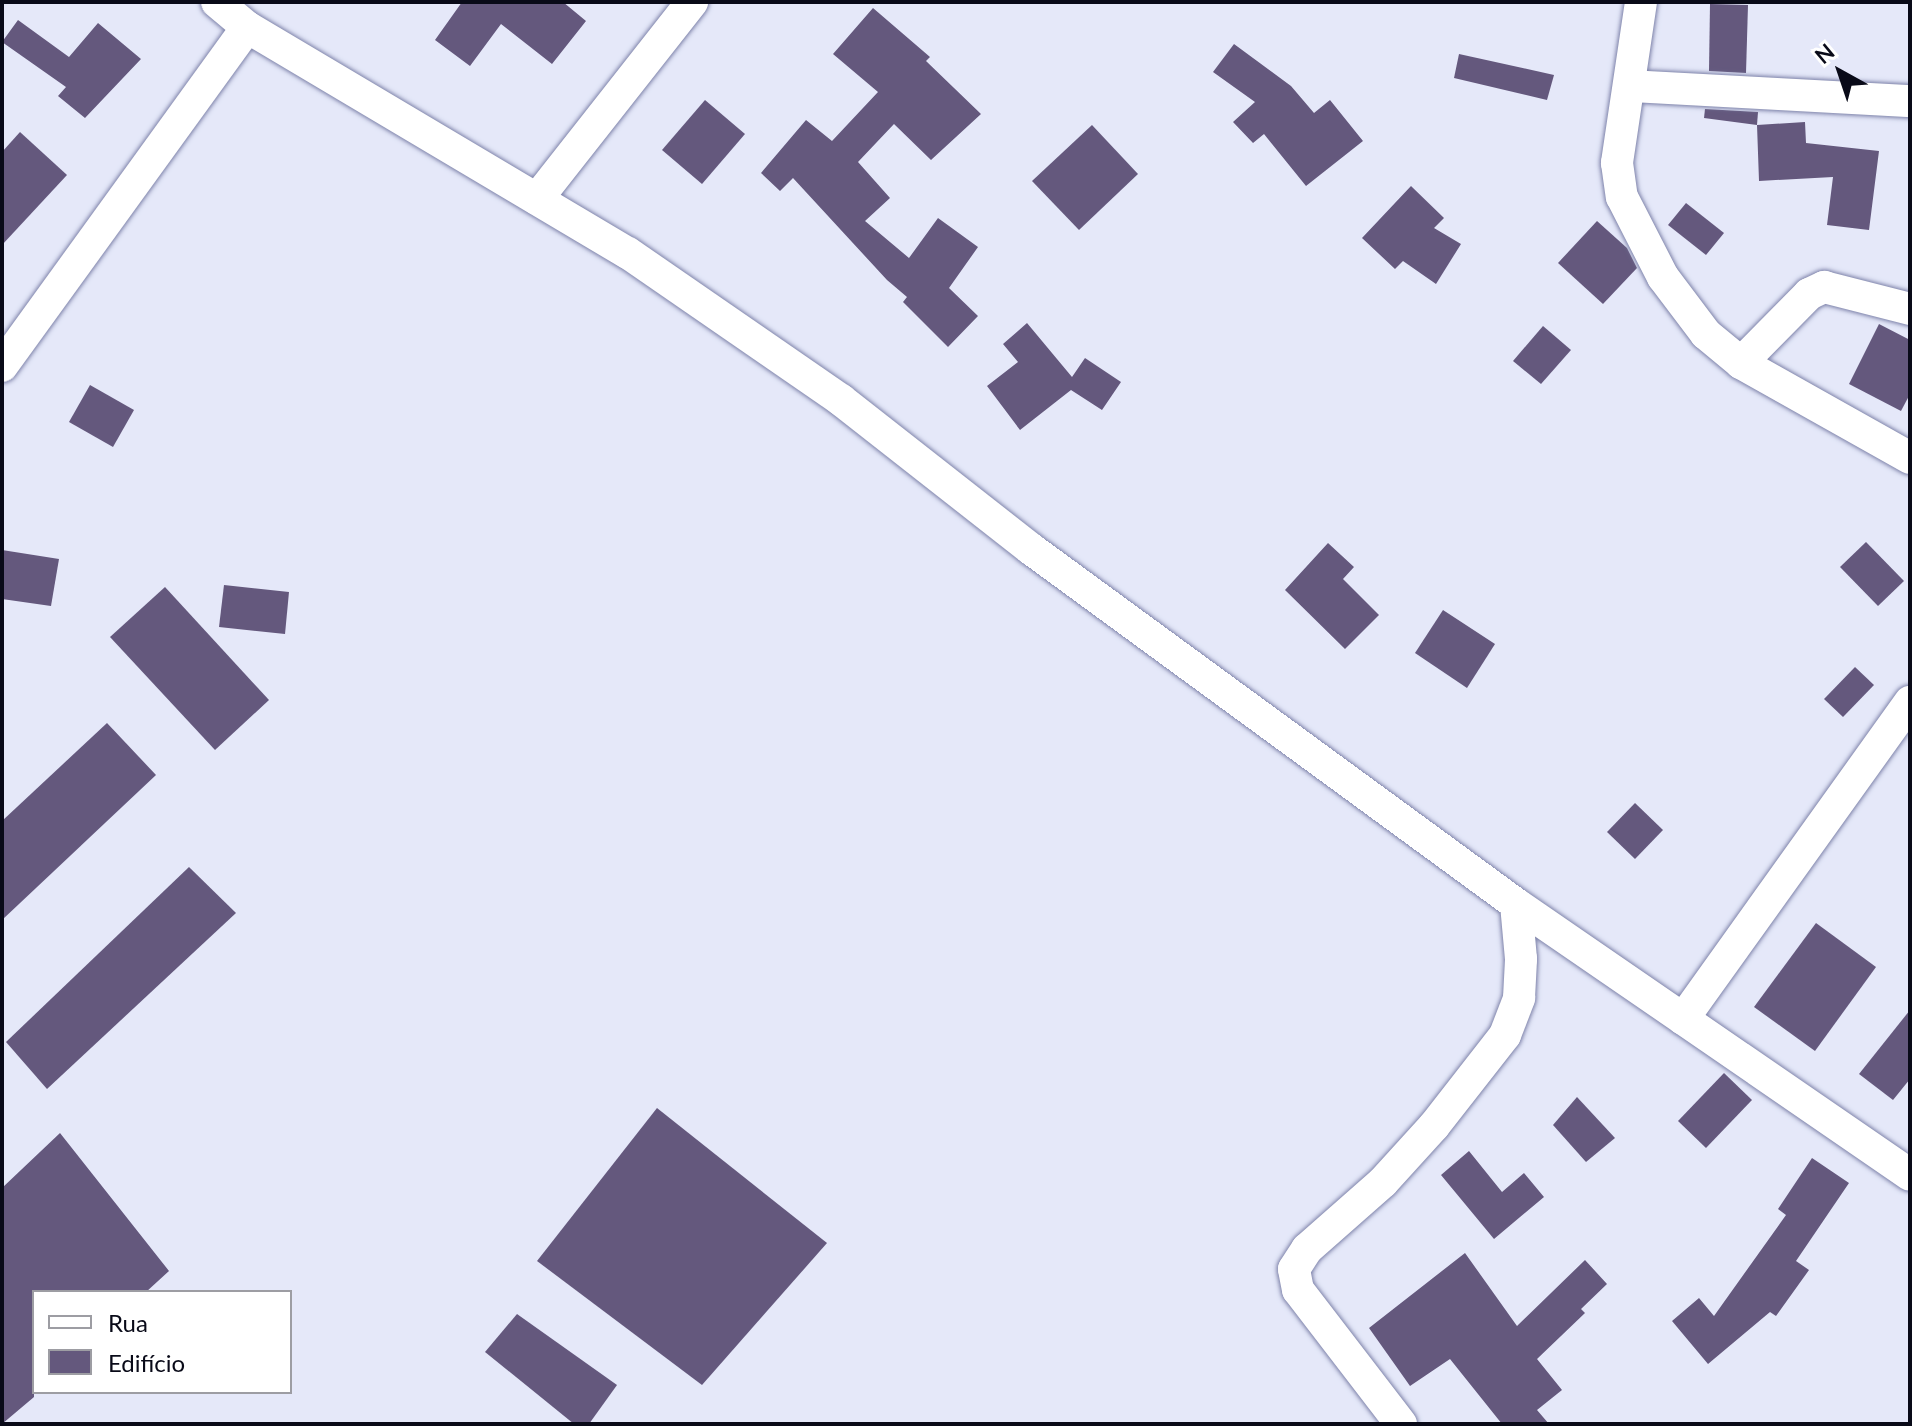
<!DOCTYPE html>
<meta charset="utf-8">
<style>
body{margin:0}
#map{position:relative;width:1912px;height:1426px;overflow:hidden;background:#e5e8f9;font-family:Lato,sans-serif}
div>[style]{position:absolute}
.building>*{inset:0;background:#64587d}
.roads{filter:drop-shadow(0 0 2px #7e83aa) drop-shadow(0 0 2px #7e83aa)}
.street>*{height:32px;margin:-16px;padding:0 16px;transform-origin:16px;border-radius:16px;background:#fff}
span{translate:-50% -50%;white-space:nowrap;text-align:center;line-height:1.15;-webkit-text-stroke:8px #fff;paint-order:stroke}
.frame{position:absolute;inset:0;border:4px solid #090a18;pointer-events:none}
.legend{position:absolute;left:32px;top:1290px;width:260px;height:104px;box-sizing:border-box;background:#fff;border:2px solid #9d9da3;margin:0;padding:10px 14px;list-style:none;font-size:24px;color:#090a18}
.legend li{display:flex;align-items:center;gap:16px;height:40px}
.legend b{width:40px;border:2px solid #9d9da3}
.north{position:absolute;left:1800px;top:32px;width:80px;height:80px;-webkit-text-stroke:6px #fff;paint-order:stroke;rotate:320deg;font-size:22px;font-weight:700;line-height:32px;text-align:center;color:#090a18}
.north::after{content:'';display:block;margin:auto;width:28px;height:36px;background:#090a18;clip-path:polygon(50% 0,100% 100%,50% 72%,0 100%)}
</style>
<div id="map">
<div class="building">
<i style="clip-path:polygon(462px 2px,563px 2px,586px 21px,552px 64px,501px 24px,470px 66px,435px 40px)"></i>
<i style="clip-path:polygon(1710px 4px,1748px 5px,1746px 73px,1709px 71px)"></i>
<i style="clip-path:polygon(873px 8px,930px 57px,926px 61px,981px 114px,931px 160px,894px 124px,858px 162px,890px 198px,865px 221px,909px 258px,938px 218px,978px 247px,949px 288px,978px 316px,948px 347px,903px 302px,907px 297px,887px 280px,793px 178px,780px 191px,761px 173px,806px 120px,832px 141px,878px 92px,833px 54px)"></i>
<i style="clip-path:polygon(18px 20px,69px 57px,98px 23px,141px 59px,85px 118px,58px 96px,66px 87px,2px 42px)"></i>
<i style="clip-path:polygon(1234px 44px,1291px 86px,1314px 113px,1330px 100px,1363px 141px,1306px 186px,1264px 134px,1253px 143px,1233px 122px,1255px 102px,1213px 72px)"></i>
<i style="clip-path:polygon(1459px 54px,1554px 75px,1547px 100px,1454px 78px)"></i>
<i style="clip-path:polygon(705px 100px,745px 134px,702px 184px,662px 150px)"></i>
<i style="clip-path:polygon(1705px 109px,1758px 112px,1757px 125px,1704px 118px)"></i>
<i style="clip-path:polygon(1805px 122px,1806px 143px,1879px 151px,1869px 230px,1827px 225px,1833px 177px,1759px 181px,1757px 125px)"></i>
<i style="clip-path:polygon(1092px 125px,1138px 174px,1079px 230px,1032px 181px)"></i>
<i style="clip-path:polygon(20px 132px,67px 175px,2px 245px,2px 152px)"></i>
<i style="clip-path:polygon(1411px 186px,1444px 218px,1434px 228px,1461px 244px,1436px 284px,1403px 261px,1395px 269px,1362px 238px)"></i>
<i style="clip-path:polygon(1686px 203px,1724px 233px,1706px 255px,1668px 225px)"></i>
<i style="clip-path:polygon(1597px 221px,1627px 248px,1637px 268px,1603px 304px,1558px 263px)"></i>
<i style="clip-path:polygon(1027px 323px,1072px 377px,1085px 358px,1121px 382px,1102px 410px,1071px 390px,1020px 430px,987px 386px,1018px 362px,1003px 344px)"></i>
<i style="clip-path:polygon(1879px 324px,1910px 340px,1910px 394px,1901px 411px,1849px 384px)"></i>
<i style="clip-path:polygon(1543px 326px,1571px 350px,1541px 384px,1513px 361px)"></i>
<i style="clip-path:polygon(90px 385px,134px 410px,113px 447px,69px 422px)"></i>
<i style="clip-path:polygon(1866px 542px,1904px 581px,1878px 606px,1840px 567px)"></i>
<i style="clip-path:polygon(1328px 543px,1354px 567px,1343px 579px,1379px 615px,1345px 649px,1285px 590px)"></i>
<i style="clip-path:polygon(2px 550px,59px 559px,51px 606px,2px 599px)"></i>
<i style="clip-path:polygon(224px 585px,289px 592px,285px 634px,219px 627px)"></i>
<i style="clip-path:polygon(165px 587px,269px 700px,215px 750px,110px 637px)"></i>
<i style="clip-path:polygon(1443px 610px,1495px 644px,1467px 688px,1415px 653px)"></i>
<i style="clip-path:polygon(1855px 667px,1874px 685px,1843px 717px,1824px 699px)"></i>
<i style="clip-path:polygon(107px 723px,156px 775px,2px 920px,2px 821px)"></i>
<i style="clip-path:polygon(1635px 803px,1663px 830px,1635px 859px,1607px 832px)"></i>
<i style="clip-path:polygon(189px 867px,236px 913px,47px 1089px,6px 1042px)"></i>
<i style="clip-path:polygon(1816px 923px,1876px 967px,1815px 1051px,1754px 1007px)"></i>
<i style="clip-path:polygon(1910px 1010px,1910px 1079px,1893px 1100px,1859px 1074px)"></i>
<i style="clip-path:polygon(1724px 1073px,1752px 1100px,1706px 1148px,1678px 1121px)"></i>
<i style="clip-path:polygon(1577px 1097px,1615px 1138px,1586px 1162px,1553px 1125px)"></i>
<i style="clip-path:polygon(657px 1108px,827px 1243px,702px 1385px,537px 1261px)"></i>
<i style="clip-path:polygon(60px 1133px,169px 1271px,146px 1292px,34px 1292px,34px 1397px,2px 1424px,2px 1188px)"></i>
<i style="clip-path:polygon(1469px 1151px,1502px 1192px,1524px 1173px,1544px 1197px,1494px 1239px,1441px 1175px)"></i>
<i style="clip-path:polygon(1812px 1158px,1849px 1183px,1796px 1261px,1809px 1270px,1776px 1316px,1770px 1312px,1708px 1364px,1672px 1321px,1699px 1298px,1714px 1316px,1786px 1215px,1778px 1209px)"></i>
<i style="clip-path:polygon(1465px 1253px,1517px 1326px,1585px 1260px,1607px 1284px,1581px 1309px,1585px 1313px,1537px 1359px,1562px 1390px,1537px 1410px,1549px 1424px,1502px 1424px,1450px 1359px,1410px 1386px,1369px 1328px)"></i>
<i style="clip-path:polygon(517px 1314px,617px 1385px,589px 1424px,574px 1424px,485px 1352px)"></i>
</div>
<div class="roads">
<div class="street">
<i style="left:217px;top:2px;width:39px;rotate:40deg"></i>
<i style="left:247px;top:27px;width:443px;rotate:30.7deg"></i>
<i style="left:628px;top:253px;width:259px;rotate:34.6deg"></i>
<i style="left:841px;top:400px;width:241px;rotate:38.1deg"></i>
<i style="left:1031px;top:549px;width:601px;rotate:36.2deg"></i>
<i style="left:1516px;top:904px;width:478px;rotate:34.5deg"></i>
<i style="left:1641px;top:2px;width:163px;rotate:98.5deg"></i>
<i style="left:1617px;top:163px;width:34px;rotate:82deg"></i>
<i style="left:1622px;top:197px;width:90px;rotate:62.9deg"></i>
<i style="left:1663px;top:277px;width:71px;rotate:53deg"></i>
<i style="left:1706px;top:334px;width:45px;rotate:39.6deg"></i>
<i style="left:1741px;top:363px;width:194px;rotate:29.3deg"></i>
<i style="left:1630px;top:86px;width:280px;rotate:3.1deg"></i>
<i style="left:537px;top:199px;width:251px;rotate:-51.8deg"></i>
<i style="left:1741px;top:363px;width:97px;rotate:-45.4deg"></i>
<i style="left:1809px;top:294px;width:17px;rotate:-25deg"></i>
<i style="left:1824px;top:287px;width:89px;rotate:14.3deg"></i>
<i style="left:2px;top:366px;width:418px;rotate:-54.1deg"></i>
<i style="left:1683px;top:1019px;width:390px;rotate:-54.4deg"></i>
<i style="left:1401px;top:1424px;width:169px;rotate:-127.5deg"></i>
<i style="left:1298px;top:1290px;width:21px;rotate:-101deg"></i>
<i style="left:1294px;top:1269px;width:24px;rotate:-57deg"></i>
<i style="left:1307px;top:1249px;width:101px;rotate:-41.4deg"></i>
<i style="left:1383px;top:1182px;width:76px;rotate:-47.7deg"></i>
<i style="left:1434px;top:1126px;width:115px;rotate:-52deg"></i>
<i style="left:1505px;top:1035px;width:40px;rotate:-69deg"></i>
<i style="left:1519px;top:998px;width:39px;rotate:-87deg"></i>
<i style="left:1521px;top:959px;width:55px;rotate:-95.2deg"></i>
</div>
</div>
<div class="frame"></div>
<ul class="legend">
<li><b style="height:10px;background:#fff"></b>Rua</li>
<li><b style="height:22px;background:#64587d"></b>Edifício</li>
</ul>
<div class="north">N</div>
</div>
